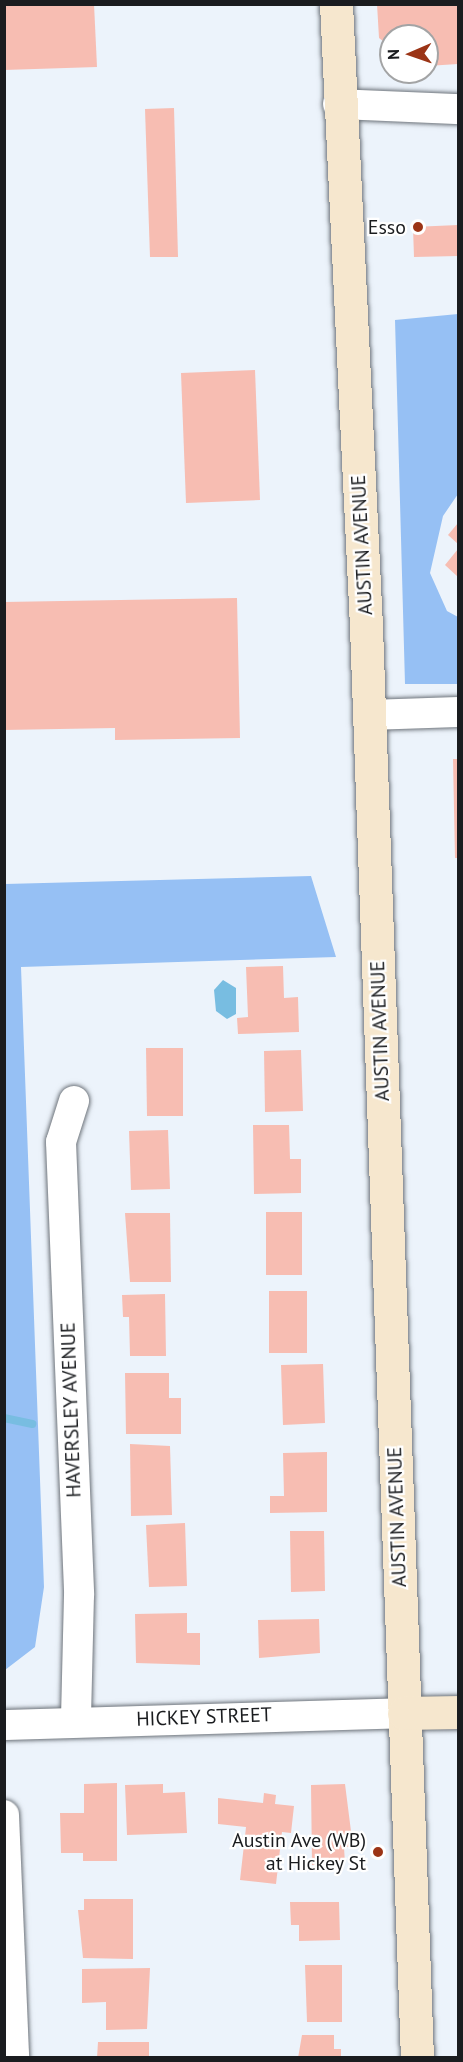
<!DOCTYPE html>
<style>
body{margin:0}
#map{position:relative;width:463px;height:2062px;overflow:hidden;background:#ecf3fb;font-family:"PT Sans",sans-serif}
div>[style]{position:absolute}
.forest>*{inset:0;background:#96c0f4}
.water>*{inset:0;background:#78bde1}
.stream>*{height:8px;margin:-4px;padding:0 4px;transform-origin:4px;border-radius:4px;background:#78bde1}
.building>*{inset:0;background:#f7bdb2}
.roads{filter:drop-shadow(0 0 2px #6f757c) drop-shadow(0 0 2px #6f757c)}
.street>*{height:30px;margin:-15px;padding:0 15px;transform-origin:15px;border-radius:15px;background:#fff}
.secondary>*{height:33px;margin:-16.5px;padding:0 16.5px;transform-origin:16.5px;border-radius:16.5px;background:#f6e7ce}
.dots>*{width:16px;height:16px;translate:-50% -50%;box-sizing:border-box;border:3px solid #fff;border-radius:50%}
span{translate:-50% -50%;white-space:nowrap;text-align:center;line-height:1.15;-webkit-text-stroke:4.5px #fff;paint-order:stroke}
.poi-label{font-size:20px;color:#1a1c1f}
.right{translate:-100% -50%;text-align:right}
.street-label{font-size:20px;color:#1a1c1f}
.frame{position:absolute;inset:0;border:6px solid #1a1c1f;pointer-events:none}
.north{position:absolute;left:379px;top:24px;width:60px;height:60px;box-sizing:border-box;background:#fff;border:2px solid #a3a4a5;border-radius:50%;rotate:268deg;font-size:16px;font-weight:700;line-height:24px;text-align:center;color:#1a1c1f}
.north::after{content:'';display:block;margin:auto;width:21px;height:27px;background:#9b3416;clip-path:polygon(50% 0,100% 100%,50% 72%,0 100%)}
</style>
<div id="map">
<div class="forest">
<i style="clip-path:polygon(458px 314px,458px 494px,443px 516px,430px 573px,447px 611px,458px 617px,458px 684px,405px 684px,395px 320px)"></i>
<i style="clip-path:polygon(311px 876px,336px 957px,21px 967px,44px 1587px,35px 1647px,5px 1670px,5px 884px)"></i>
</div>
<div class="water">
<i style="clip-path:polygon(223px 980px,236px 988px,236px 1014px,227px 1019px,216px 1011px,214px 990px)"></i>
</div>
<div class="stream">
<i style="left:4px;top:1418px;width:29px;rotate:12deg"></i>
</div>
<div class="building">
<i style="clip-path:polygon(4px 4px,94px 4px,97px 67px,4px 70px)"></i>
<i style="clip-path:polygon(377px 4px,458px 4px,458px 64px,427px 66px,427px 36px,391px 36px,391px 47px,379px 38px)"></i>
<i style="clip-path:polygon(174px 108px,178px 257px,150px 257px,145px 109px)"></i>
<i style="clip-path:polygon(458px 225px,458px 256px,414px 257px,413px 227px)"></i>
<i style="clip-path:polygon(255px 370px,260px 500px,186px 503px,181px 373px)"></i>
<i style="clip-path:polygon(458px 523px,458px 544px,448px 535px)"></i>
<i style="clip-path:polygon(458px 549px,458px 577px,445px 565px)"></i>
<i style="clip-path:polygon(237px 598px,240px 738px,115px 740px,115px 728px,4px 730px,4px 602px)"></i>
<i style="clip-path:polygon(453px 759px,458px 759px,458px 858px,455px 858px)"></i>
<i style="clip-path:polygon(283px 966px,284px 998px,298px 997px,299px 1032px,238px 1034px,237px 1018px,248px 1017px,246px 967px)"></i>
<i style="clip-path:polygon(146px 1048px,183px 1048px,183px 1116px,147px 1116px)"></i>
<i style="clip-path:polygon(301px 1050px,303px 1111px,265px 1112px,264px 1051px)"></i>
<i style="clip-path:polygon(253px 1125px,289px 1125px,290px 1159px,301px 1159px,301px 1193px,254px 1194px)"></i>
<i style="clip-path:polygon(168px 1130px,170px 1189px,131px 1190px,129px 1131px)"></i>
<i style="clip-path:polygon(266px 1212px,302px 1212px,302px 1275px,266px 1275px)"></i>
<i style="clip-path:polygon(125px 1213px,170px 1213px,171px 1282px,130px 1282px)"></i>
<i style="clip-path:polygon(269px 1291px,307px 1291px,307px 1353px,269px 1353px)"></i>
<i style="clip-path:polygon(165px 1294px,166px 1356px,130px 1356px,129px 1317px,123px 1317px,122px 1295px)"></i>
<i style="clip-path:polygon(323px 1364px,325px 1423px,283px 1425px,281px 1365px)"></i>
<i style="clip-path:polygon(125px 1373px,169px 1373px,169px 1398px,181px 1398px,181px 1434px,126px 1434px)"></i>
<i style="clip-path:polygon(130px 1444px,170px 1446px,172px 1515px,131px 1516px)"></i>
<i style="clip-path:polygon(327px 1452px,327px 1512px,270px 1513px,270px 1496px,284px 1496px,283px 1453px)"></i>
<i style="clip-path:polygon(185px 1523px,187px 1586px,149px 1587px,146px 1525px)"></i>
<i style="clip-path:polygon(290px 1531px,324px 1531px,325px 1591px,291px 1592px)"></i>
<i style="clip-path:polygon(187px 1613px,187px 1633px,200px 1633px,200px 1665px,136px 1663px,135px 1614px)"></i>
<i style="clip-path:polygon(319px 1619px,320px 1653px,259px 1658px,258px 1620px)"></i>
<i style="clip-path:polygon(117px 1783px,117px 1861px,83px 1861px,83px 1853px,61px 1853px,60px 1813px,84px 1813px,84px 1784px)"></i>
<i style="clip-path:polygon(163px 1784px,163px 1793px,185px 1792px,187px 1833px,127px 1835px,125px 1785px)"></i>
<i style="clip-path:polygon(345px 1784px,353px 1847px,344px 1847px,345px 1864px,312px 1865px,311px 1785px)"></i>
<i style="clip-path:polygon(264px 1793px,276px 1795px,275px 1804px,294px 1806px,291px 1833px,282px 1832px,276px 1884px,240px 1880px,246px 1827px,218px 1824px,218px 1798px,263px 1803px)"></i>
<i style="clip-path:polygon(84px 1899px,133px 1899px,133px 1959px,83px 1958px,78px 1910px,84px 1910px)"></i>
<i style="clip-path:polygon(290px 1902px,339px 1902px,340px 1940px,299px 1941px,299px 1925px,291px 1925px)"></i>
<i style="clip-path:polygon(305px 1965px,342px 1965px,342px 2022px,307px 2022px)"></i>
<i style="clip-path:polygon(150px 1968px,147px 2029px,106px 2030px,106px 2002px,82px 2003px,82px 1969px)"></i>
<i style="clip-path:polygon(302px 2035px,334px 2035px,334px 2049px,341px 2049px,341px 2058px,298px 2058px)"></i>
<i style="clip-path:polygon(98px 2042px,149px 2042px,149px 2058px,97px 2058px)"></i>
</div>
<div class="roads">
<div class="street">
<i style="left:338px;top:104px;width:120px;rotate:2.4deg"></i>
<i style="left:369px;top:715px;width:89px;rotate:-1.9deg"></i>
<i style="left:74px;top:1101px;width:43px;rotate:107.6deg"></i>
<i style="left:61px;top:1142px;width:453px;rotate:87.7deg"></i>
<i style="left:79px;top:1595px;width:126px;rotate:91.4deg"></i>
<i style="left:4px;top:1725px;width:400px;rotate:-1.7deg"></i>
<i style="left:4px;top:1815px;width:243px;rotate:87.6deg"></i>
</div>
<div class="secondary">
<i style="left:336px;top:4px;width:624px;rotate:87.24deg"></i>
<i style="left:366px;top:627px;width:1432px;rotate:87.96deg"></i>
<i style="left:404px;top:1713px;width:54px;rotate:-1.1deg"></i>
</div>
</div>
<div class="dots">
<i style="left:418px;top:227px;background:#9b3416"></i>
<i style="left:378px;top:1852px;background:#9b3416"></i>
</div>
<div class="poi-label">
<span class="right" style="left:406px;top:227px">Esso</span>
<span class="right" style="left:366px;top:1852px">Austin Ave (WB)<br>at Hickey St</span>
</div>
<div class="street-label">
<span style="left:362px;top:545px;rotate:-93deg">AUSTIN AVENUE</span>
<span style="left:380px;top:1031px;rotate:-92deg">AUSTIN AVENUE</span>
<span style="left:71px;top:1410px;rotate:-92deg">HAVERSLEY AVENUE</span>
<span style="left:397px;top:1517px;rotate:-92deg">AUSTIN AVENUE</span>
<span style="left:204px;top:1717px;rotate:-2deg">HICKEY STREET</span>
</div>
<div class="frame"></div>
<div class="north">N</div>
</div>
